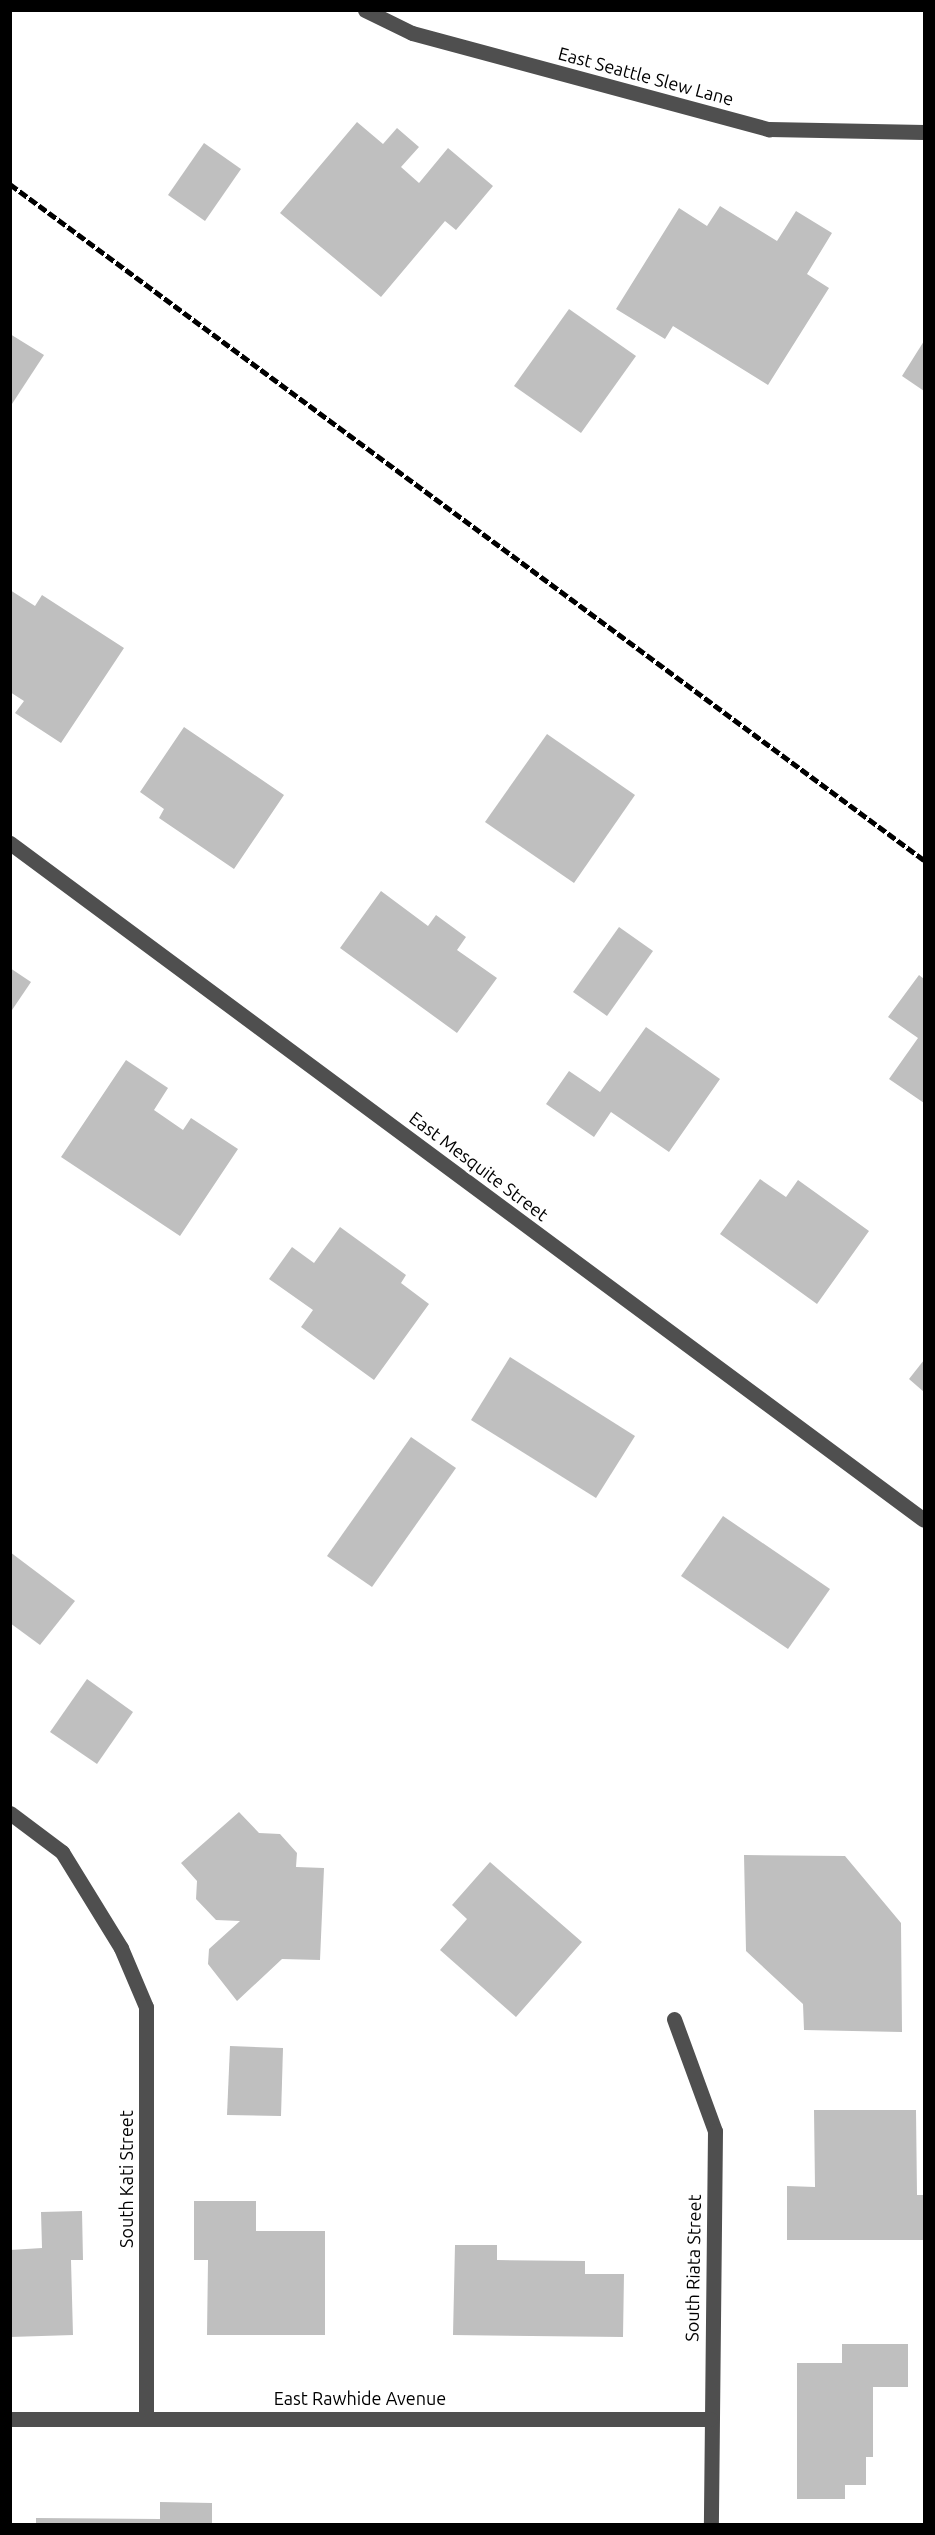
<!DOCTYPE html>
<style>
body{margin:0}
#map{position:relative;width:935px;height:2535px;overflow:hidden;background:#fff;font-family:Ubuntu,sans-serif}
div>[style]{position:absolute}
.building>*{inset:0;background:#bfbfbf}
.minor>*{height:15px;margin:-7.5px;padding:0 7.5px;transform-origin:7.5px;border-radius:7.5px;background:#4f4f4f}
.rail>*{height:4.5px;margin-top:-2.25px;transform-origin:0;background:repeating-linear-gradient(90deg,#000 0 9px,transparent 0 12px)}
span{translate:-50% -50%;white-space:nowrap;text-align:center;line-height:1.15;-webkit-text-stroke:5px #fff;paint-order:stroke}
.street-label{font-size:18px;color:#000}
.frame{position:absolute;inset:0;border:12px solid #000;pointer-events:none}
</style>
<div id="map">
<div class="building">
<i style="clip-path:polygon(357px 122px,383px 144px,397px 128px,419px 147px,401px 167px,419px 183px,448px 148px,493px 186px,456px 230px,445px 221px,381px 297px,280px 213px)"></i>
<i style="clip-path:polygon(204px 143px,241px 169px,205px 221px,168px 195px)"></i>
<i style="clip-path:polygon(720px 206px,777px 241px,796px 211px,832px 233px,807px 274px,829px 288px,768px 385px,673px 326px,665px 339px,616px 309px,679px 208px,707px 226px)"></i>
<i style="clip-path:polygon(569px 309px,636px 356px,581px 433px,514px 386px)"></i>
<i style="clip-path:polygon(10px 334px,44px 355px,10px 407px)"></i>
<i style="clip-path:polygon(924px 341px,924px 391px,902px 376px)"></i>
<i style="clip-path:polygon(10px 590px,35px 606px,42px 595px,124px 648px,61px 743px,15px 713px,24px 701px,10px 692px)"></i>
<i style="clip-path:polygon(184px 727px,284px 795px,234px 869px,159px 818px,164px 809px,140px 792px)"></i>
<i style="clip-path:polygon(547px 734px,635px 795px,574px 883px,485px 822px)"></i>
<i style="clip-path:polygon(381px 891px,428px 926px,436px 915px,466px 937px,457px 950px,497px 978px,457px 1033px,340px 948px)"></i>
<i style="clip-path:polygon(619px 927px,653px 951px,607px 1016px,573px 992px)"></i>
<i style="clip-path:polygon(10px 968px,31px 982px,10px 1013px)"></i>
<i style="clip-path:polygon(919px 975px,924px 979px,924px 1103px,889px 1079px,918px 1038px,888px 1017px)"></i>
<i style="clip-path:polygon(646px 1027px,720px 1079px,669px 1152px,611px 1112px,594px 1137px,546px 1104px,569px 1071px,600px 1092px)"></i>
<i style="clip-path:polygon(126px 1060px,168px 1088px,154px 1110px,183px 1130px,191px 1118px,238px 1149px,180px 1236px,61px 1157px)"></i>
<i style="clip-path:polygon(760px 1179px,786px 1197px,798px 1180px,869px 1231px,817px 1304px,720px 1234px)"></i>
<i style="clip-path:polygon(340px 1227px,406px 1275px,401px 1283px,429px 1304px,374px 1380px,301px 1327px,313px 1310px,269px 1279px,292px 1247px,314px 1263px)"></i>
<i style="clip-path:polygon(510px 1357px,635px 1436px,596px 1498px,471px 1420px)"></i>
<i style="clip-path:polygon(924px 1360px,924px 1392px,909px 1379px)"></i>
<i style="clip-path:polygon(411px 1437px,456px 1468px,372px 1587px,327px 1556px)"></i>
<i style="clip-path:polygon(723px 1516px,830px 1589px,788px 1649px,681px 1576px)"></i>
<i style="clip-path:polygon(10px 1552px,75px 1601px,40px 1645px,10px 1623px)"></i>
<i style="clip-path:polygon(87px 1679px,133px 1712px,97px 1764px,50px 1732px)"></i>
<i style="clip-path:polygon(239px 1812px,259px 1833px,280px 1834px,297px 1853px,296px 1867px,324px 1868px,320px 1960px,282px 1959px,237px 2001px,208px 1964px,209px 1949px,240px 1921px,216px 1920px,196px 1899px,197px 1881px,181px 1863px)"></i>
<i style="clip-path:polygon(744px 1855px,845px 1856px,901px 1923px,902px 2032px,804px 2030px,803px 2004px,746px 1951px)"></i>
<i style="clip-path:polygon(490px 1862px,582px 1942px,516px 2017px,440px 1950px,467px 1919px,452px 1905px)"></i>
<i style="clip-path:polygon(230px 2046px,283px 2048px,281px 2116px,227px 2115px)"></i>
<i style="clip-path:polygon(814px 2110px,916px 2110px,917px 2195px,924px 2195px,924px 2240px,787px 2240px,787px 2186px,815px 2187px)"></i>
<i style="clip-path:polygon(194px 2201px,256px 2201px,256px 2231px,325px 2231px,325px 2335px,207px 2335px,208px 2260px,194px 2260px)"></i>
<i style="clip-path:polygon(82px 2211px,83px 2260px,71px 2260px,73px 2335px,10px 2337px,10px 2250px,42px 2248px,41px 2212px)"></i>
<i style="clip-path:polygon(455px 2245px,497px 2245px,497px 2260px,585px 2261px,585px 2274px,624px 2274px,623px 2337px,453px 2335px)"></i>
<i style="clip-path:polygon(842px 2344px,908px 2344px,908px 2387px,873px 2387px,873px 2457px,866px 2457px,866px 2485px,845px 2485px,845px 2499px,797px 2499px,797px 2363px,842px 2363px)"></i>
<i style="clip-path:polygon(160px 2502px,212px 2503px,212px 2524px,36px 2524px,36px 2518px,160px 2519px)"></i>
</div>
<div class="minor">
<i style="left:365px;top:10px;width:52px;rotate:26.1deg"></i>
<i style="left:412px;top:33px;width:370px;rotate:15.1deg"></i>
<i style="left:769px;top:129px;width:155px;rotate:1.1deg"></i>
<i style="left:10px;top:843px;width:1137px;rotate:36.53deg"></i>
<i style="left:10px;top:1813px;width:65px;rotate:36.9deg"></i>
<i style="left:62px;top:1852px;width:113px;rotate:58.4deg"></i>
<i style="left:121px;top:1948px;width:64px;rotate:67deg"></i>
<i style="left:146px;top:2007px;width:410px;rotate:90deg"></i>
<i style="left:674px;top:2019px;width:119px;rotate:69.9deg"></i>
<i style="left:715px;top:2131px;width:393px;rotate:90.6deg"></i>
<i style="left:10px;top:2419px;width:700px"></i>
</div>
<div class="rail">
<i style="left:10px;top:184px;width:1137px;rotate:36.49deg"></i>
</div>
<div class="street-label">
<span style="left:646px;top:76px;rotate:15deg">East Seattle Slew Lane</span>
<span style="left:479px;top:1166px;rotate:37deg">East Mesquite Street</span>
<span style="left:126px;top:2179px;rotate:-90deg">South Kati Street</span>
<span style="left:693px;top:2268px;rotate:-89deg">South Riata Street</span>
<span style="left:360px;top:2398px">East Rawhide Avenue</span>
</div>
<div class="frame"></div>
</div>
